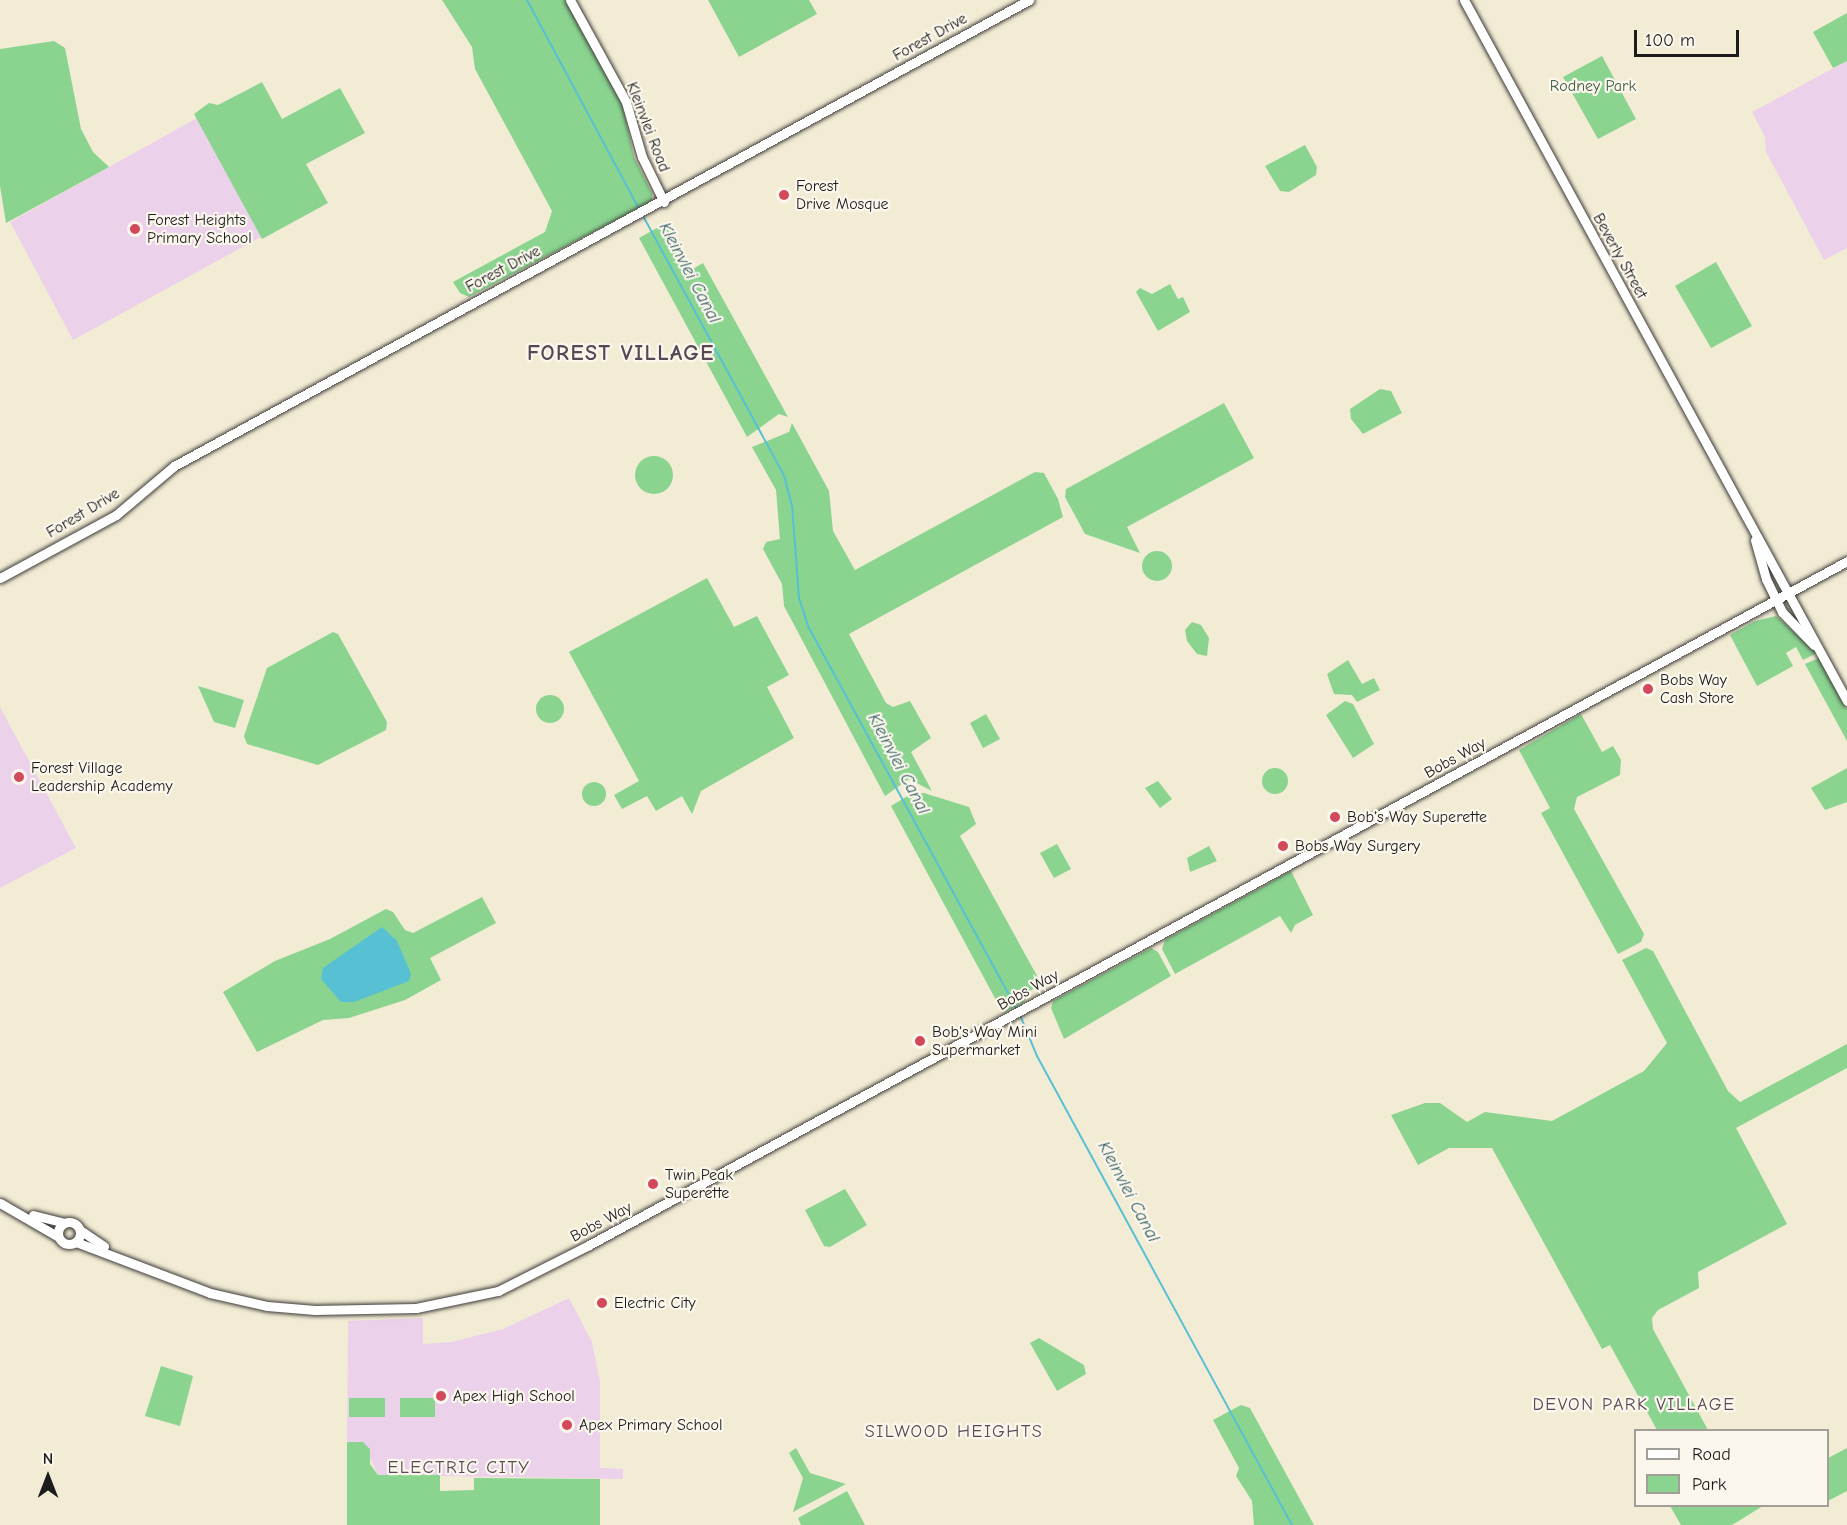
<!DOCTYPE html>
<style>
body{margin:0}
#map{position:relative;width:1847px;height:1525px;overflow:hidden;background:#f3ecd5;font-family:"Comic Neue",sans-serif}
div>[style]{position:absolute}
.built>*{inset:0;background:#ecd1ea}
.green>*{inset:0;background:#8ad490}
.round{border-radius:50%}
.water>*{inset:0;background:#57c0d3}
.stream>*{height:2px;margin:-1px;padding:0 1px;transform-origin:1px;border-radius:1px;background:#57c0d3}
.roads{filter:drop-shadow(0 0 2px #3c3b38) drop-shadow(0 0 2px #3c3b38)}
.minor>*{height:9px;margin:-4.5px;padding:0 4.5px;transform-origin:4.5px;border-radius:4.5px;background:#fff}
.minor>.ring{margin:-4.5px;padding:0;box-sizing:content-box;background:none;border:9px solid #fff;border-radius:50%}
.dots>*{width:16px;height:16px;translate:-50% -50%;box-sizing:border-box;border:3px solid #fbf7ec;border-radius:50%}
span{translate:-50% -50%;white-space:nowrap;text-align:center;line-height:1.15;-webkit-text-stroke:4.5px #fbf7ec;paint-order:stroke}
.street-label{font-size:16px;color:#1c1c1c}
.park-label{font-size:16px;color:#425c45}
.poi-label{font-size:16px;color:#1c1c1c}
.left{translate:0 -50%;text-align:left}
.water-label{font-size:18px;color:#345e65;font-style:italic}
.neighbourhood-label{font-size:18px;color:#584855;letter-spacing:1.5px}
.district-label{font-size:22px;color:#584855;font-weight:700;letter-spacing:1.5px}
.legend{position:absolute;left:1634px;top:1429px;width:195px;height:78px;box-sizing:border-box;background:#fbf7ec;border:2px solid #a29f99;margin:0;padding:8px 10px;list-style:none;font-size:18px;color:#1c1c1c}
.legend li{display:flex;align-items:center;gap:12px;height:30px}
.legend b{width:30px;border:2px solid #a29f99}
.north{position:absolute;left:18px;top:1447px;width:60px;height:60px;-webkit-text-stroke:4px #fbf7ec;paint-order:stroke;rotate:0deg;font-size:16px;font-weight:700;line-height:24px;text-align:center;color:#1c1c1c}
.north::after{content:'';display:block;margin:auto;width:21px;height:27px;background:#1c1c1c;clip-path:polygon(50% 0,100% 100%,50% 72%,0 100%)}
.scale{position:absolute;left:1634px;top:30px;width:105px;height:27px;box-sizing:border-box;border:3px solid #1c1c1c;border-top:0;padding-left:8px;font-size:18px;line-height:21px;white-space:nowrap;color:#1c1c1c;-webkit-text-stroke:4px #fbf7ec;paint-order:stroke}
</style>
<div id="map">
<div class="built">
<i style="clip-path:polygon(1847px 61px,1847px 248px,1824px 260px,1766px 152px,1765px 137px,1752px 112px)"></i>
<i style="clip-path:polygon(197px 118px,261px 237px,73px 340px,10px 222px)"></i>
<i style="clip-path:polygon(0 707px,76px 848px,0 888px)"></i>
<i style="clip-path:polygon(569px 1298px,592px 1342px,600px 1382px,600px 1468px,623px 1469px,623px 1479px,378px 1475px,363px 1442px,347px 1442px,348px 1321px,423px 1318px,423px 1344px,451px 1342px,503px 1329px)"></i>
</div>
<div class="green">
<i style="clip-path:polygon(442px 0,566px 0,623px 107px,634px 157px,652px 193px,652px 201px,469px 297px,460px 293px,453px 282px,545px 232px,552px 211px,475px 69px,472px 47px)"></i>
<i style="clip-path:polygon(708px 0,809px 0,817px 14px,739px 57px)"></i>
<i style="clip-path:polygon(1847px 13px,1847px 61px,1833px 68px,1813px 32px)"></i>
<i style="clip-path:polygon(54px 41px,65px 48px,81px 129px,93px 152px,109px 167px,6px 223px,0 186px,0 49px)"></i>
<i style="clip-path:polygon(1602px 56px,1636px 119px,1598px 139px,1563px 77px)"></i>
<i style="clip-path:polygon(262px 82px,282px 119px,340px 88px,365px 133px,306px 164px,328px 203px,262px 239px,194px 114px,209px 103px,218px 105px)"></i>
<i style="clip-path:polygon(1305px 145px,1317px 167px,1316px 175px,1289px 192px,1280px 191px,1265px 166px)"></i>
<i style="clip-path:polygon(666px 223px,691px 270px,703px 263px,788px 417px,779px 414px,747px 437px,639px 238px)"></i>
<i style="clip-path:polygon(1716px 262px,1752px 326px,1711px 348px,1675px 286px)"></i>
<i style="clip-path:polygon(1170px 284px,1178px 299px,1183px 297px,1190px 312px,1158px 331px,1136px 292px,1140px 288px,1152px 294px)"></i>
<i style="clip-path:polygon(1380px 389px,1391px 391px,1402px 413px,1363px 434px,1351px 419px,1350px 409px)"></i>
<i style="clip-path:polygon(1224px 403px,1254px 458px,1127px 527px,1140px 553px,1085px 534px,1065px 497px,1066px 489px)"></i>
<i style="clip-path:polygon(792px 423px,829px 491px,833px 531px,855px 570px,1035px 472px,1044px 473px,1058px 499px,1063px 517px,849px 634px,886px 703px,893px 707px,910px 701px,931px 738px,911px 752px,932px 791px,909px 779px,885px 796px,784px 606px,782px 584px,763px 549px,766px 542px,780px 539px,776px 490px,752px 447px,789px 432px)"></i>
<i class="round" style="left:635px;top:456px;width:38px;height:38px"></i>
<i class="round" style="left:1142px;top:551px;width:30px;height:30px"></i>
<i style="clip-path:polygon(707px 578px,734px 627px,757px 616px,789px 675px,767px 687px,794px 738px,701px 791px,692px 814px,682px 796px,656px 811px,647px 796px,622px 809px,614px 795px,639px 781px,569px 652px)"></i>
<i style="clip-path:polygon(1776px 616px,1817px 653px,1803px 660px,1796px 647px,1786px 653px,1793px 666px,1757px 686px,1730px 635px,1755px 621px)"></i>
<i style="clip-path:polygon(1192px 622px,1201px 625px,1209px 638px,1207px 656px,1197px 654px,1187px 641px,1185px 630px)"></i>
<i style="clip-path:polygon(333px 632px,338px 634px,387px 722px,386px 730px,318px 765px,247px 744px,244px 736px,267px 668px)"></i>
<i style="clip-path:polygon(1819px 658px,1847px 709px,1847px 741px,1805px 664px)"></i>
<i style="clip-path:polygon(1348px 660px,1362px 684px,1374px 678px,1380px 690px,1357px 702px,1352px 695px,1334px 694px,1327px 674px)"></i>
<i style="clip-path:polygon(198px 686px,244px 700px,235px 728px,214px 722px)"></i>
<i class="round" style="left:536px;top:695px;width:28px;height:28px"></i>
<i style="clip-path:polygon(1345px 701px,1353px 704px,1374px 744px,1353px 758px,1326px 715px)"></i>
<i style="clip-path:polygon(986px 714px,1000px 739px,983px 748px,970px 723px)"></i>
<i style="clip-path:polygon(1581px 714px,1602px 752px,1613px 746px,1621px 760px,1620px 775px,1577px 797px,1574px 809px,1644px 934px,1641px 942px,1618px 954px,1541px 813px,1550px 808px,1519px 750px)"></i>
<i class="round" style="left:1262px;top:768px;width:26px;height:26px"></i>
<i style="clip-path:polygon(1847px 768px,1847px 802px,1825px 810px,1811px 788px)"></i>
<i style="clip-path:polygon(1158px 781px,1172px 799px,1160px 808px,1145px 788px)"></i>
<i class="round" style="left:582px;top:782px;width:24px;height:24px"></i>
<i style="clip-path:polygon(924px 793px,969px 807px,976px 824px,960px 836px,1041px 983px,1029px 992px,1024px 1002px,1003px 1013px,891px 806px,911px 794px)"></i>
<i style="clip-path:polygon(1057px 844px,1071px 869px,1054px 878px,1040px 853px)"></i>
<i style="clip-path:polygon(1209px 846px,1217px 861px,1190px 872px,1187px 858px)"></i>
<i style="clip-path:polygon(1291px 871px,1313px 915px,1295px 925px,1291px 933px,1280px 916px,1175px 974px,1162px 949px,1165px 940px)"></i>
<i style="clip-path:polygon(482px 897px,496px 923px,430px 958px,441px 980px,405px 1000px,349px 1018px,323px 1020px,257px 1052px,223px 992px,275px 961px,330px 939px,386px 909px,393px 912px,405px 930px,413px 933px)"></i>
<i style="clip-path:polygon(1151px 948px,1158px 952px,1171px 976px,1064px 1039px,1051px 1008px,1053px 1001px)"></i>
<i style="clip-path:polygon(1646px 948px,1653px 951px,1728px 1091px,1740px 1102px,1847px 1044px,1847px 1068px,1736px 1128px,1787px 1224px,1698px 1272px,1699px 1288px,1658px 1310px,1652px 1318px,1653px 1329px,1708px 1430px,1657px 1430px,1610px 1345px,1602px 1349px,1492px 1148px,1449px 1148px,1418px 1165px,1391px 1115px,1425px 1103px,1440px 1103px,1467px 1122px,1485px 1112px,1552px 1121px,1644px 1071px,1667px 1043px,1622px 960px)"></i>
<i style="clip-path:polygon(845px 1189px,867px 1225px,830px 1247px,824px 1246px,805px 1210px)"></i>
<i style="clip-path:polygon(1039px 1338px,1084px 1365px,1086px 1374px,1057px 1391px,1030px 1343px)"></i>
<i style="clip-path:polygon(161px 1366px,193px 1376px,180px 1426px,145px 1416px)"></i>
<i style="clip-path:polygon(349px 1398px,385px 1398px,385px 1417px,349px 1417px)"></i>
<i style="clip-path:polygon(400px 1398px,435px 1398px,435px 1417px,400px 1417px)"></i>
<i style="clip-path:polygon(1241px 1405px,1250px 1408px,1314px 1525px,1254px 1525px,1252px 1501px,1236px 1476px,1239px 1468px,1213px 1420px)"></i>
<i style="clip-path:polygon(347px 1442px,363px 1442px,370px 1449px,370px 1464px,378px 1475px,440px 1475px,440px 1491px,474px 1490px,474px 1478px,600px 1479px,600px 1525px,347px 1525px)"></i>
<i style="clip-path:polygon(796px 1448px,810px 1473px,846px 1484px,793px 1512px,803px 1478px,789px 1453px)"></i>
<i style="clip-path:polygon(1847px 1448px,1847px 1491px,1828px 1501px,1828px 1458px)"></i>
<i style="clip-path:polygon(847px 1491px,865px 1525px,801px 1525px,798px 1518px)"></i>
<i style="clip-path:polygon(1670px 1506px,1763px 1506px,1732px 1525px,1681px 1525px)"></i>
</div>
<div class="water">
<i style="clip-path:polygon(382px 927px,397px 941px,411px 974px,409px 981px,354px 1002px,341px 1002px,321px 979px,323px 968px)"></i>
</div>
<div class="stream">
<i style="left:527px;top:0;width:237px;rotate:61.8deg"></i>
<i style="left:642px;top:214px;width:298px;rotate:61.5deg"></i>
<i style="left:784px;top:476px;width:30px;rotate:75deg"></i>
<i style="left:792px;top:505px;width:93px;rotate:85.7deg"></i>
<i style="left:799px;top:598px;width:32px;rotate:72deg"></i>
<i style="left:809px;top:628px;width:435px;rotate:61.4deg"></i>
<i style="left:1020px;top:1015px;width:44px;rotate:67.5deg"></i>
<i style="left:1037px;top:1056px;width:534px;rotate:61.47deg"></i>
</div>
<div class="roads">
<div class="minor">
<i style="left:570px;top:0;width:116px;rotate:61.2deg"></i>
<i style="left:626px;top:102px;width:57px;rotate:73.8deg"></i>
<i style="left:642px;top:157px;width:50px;rotate:63.9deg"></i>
<i style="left:1464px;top:0;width:799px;rotate:61.35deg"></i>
<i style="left:1755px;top:540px;width:41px;rotate:74.2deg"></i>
<i style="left:1766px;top:579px;width:37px;rotate:64deg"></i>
<i style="left:1782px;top:612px;width:46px;rotate:45.9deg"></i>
<i style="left:0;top:578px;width:132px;rotate:-28.5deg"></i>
<i style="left:116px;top:515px;width:76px;rotate:-40.2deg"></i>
<i style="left:174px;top:466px;width:974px;rotate:-28.59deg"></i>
<i style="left:0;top:1203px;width:66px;rotate:30.1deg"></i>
<i style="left:33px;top:1215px;width:32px;rotate:14deg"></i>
<i class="ring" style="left:58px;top:1222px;width:13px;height:13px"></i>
<i style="left:80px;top:1230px;width:29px;rotate:34deg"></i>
<i style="left:76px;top:1242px;width:143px;rotate:20.8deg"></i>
<i style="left:210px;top:1293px;width:58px;rotate:12.8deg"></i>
<i style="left:267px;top:1306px;width:48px;rotate:4.8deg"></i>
<i style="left:315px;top:1310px;width:101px;rotate:-1.1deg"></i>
<i style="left:416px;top:1308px;width:84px;rotate:-11.7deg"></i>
<i style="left:498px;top:1291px;width:102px;rotate:-26.8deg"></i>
<i style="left:589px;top:1245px;width:1432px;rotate:-28.53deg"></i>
</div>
</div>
<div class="dots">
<i style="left:784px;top:195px;background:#d1495b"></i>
<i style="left:135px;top:229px;background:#d1495b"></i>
<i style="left:1648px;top:689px;background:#d1495b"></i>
<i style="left:19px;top:777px;background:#d1495b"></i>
<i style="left:1335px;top:817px;background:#d1495b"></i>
<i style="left:1283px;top:846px;background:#d1495b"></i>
<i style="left:920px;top:1041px;background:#d1495b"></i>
<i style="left:653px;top:1184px;background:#d1495b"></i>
<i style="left:602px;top:1303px;background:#d1495b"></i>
<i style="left:441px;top:1396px;background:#d1495b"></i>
<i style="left:567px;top:1425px;background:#d1495b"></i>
</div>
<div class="street-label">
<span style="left:930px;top:37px;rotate:-29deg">Forest Drive</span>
<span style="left:648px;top:127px;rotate:69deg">Kleinvlei Road</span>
<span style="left:1620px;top:256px;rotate:61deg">Beverly Street</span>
<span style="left:503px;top:269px;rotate:-28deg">Forest Drive</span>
<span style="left:83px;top:513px;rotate:-31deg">Forest Drive</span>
<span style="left:1455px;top:758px;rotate:-29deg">Bobs Way</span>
<span style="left:1028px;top:990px;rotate:-29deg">Bobs Way</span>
<span style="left:601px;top:1222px;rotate:-28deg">Bobs Way</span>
</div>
<div class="park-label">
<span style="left:1593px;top:86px">Rodney Park</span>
</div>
<div class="poi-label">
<span class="left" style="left:796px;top:195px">Forest<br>Drive Mosque</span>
<span class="left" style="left:147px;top:229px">Forest Heights<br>Primary School</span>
<span class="left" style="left:1660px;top:689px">Bobs Way<br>Cash Store</span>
<span class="left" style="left:31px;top:777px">Forest Village<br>Leadership Academy</span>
<span class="left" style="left:1347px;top:817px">Bob's Way Superette</span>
<span class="left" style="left:1295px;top:846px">Bobs Way Surgery</span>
<span class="left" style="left:932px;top:1041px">Bob's Way Mini<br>Supermarket</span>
<span class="left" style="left:665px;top:1184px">Twin Peak<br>Superette</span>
<span class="left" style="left:614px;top:1303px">Electric City</span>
<span class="left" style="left:453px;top:1396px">Apex High School</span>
<span class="left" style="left:579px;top:1425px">Apex Primary School</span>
</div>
<div class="water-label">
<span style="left:689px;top:273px;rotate:62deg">Kleinvlei Canal</span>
<span style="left:898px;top:764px;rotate:62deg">Kleinvlei Canal</span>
<span style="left:1128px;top:1192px;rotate:62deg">Kleinvlei Canal</span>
</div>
<div class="neighbourhood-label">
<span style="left:1634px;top:1405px">DEVON PARK VILLAGE</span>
<span style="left:954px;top:1432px">SILWOOD HEIGHTS</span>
<span style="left:459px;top:1468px">ELECTRIC CITY</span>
</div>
<div class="district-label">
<span style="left:621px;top:354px">FOREST VILLAGE</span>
</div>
<ul class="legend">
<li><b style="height:8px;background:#fff"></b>Road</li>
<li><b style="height:16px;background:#8ad490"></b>Park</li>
</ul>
<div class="north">N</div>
<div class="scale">100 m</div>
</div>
